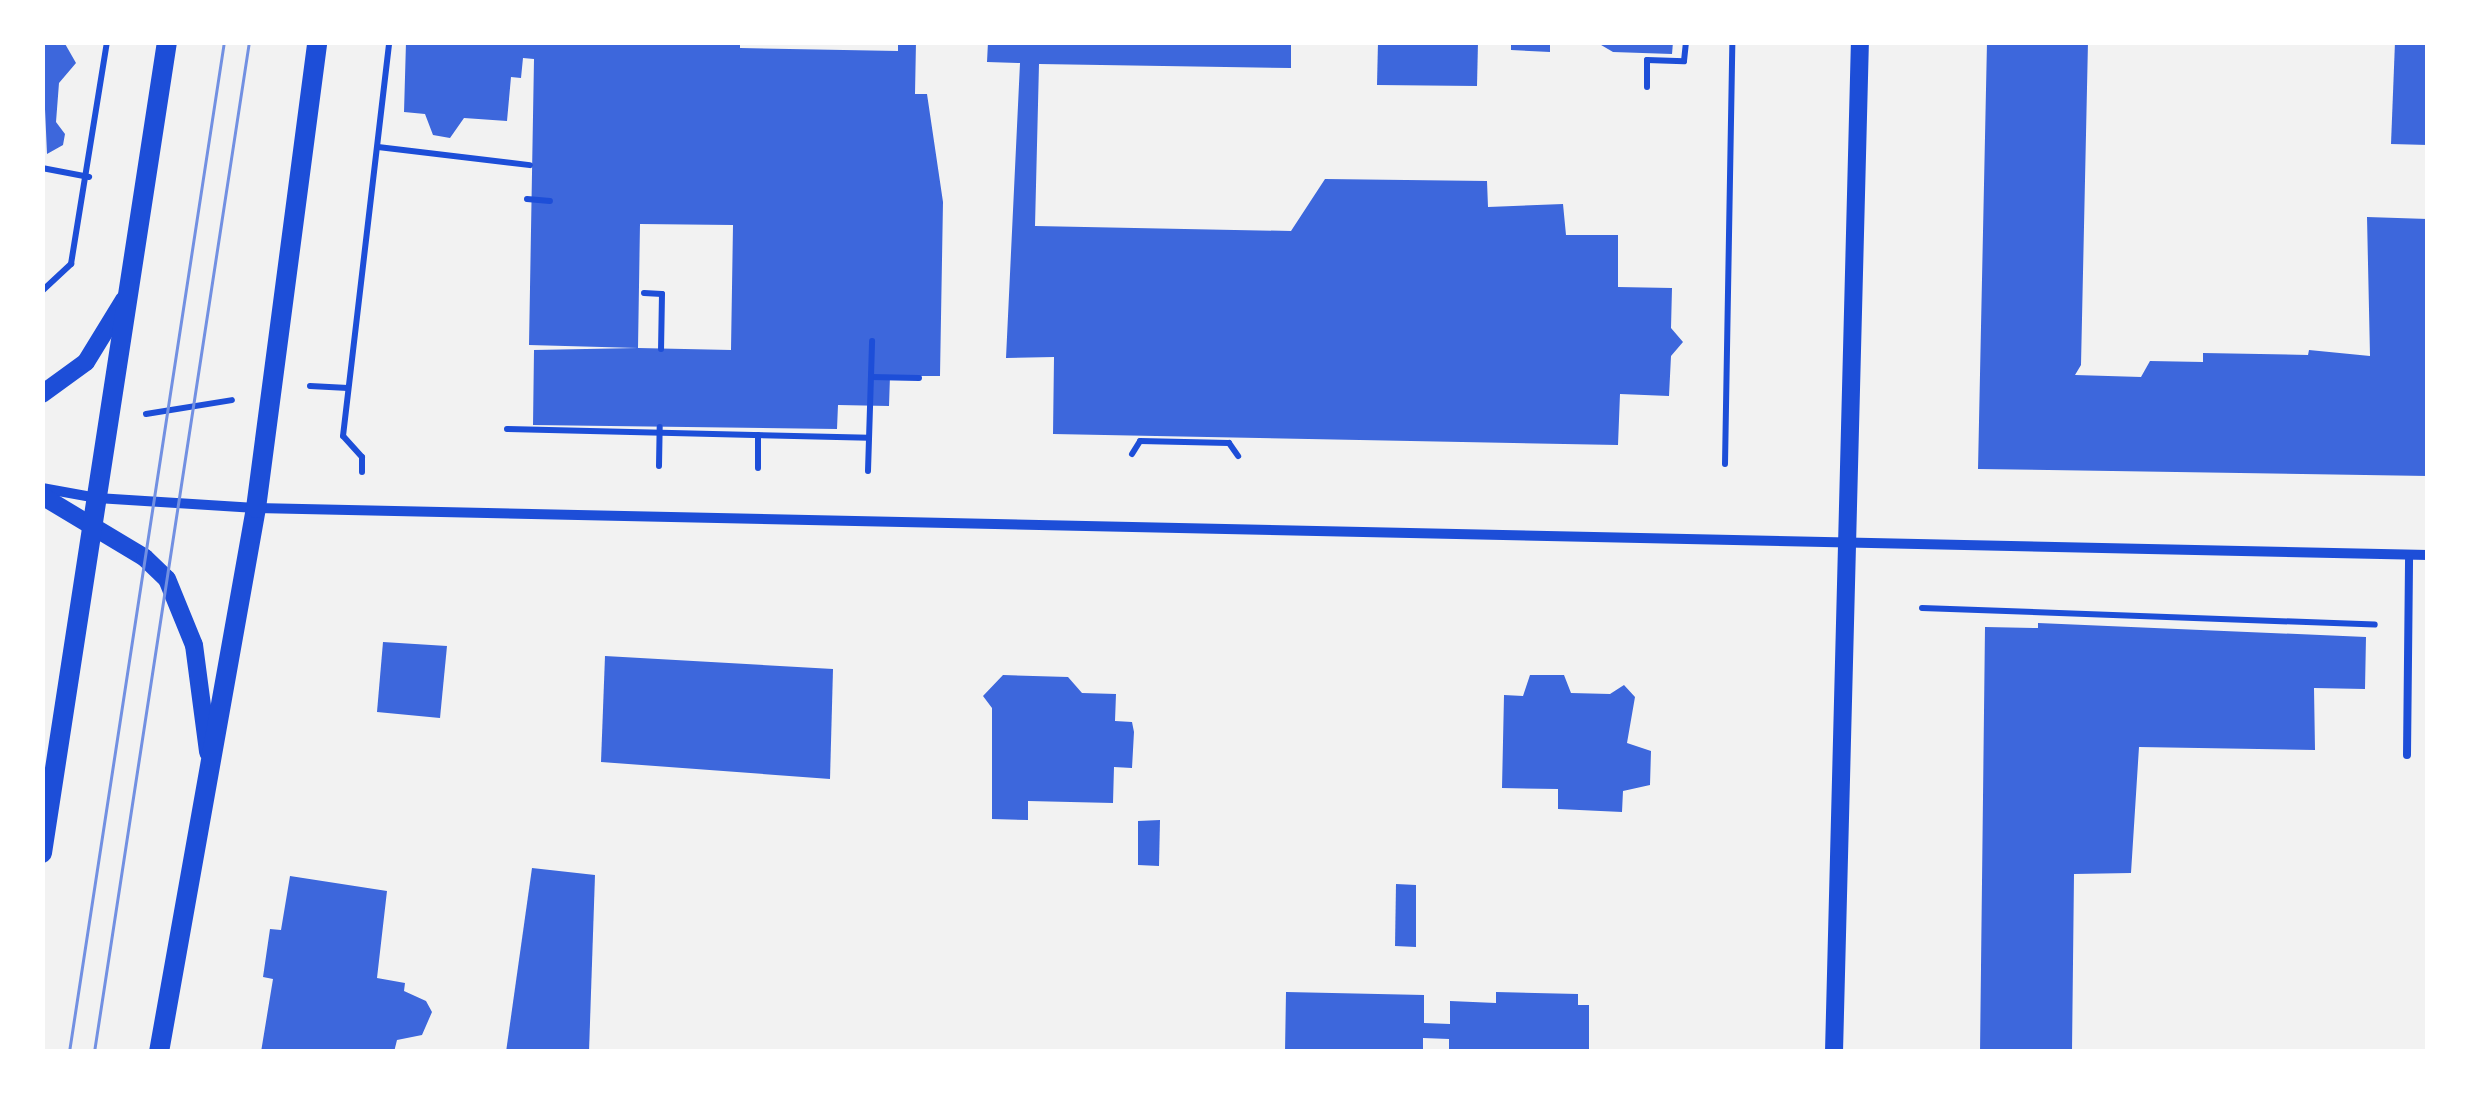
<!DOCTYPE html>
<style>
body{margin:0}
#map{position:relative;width:2470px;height:1094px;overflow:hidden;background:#f2f2f2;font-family:"PT Sans Narrow",sans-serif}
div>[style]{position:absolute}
.building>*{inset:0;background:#3d67dc}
.path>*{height:6px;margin:-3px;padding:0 3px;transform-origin:3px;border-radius:3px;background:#1d4ed8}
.service>*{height:8px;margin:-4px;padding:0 4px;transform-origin:4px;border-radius:4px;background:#1d4ed8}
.minor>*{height:10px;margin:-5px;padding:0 5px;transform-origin:5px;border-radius:5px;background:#1d4ed8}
.tertiary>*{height:18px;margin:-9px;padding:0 9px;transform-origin:9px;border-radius:9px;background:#1d4ed8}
.secondary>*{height:20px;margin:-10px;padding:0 10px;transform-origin:10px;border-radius:10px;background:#1d4ed8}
.tram>*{height:2.5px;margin:-1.25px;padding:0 1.25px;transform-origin:1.25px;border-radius:1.25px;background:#7290e2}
span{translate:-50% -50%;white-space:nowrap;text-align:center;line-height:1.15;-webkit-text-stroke:10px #fff;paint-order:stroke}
.frame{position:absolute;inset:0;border:45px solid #fff;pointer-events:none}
</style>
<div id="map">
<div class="building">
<i style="clip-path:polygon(42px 42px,64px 42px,76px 63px,59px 83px,56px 122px,65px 134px,63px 145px,47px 154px)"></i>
<i style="clip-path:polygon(evenodd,406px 42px,740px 42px,740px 48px,898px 51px,898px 42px,916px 42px,915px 94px,927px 94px,943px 202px,940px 376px,890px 376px,889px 406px,838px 405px,837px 429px,533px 425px,534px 350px,638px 348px,529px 345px,534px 59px,523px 58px,521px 78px,511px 77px,507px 121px,464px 118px,450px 138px,433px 135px,425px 114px,404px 112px,406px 42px,640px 224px,733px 225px,731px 350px,638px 348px,640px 224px)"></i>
<i style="clip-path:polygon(988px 42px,1291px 42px,1291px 68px,1039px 64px,1035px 226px,1291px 231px,1325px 179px,1487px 181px,1488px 207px,1563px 204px,1566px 235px,1618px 235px,1618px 287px,1672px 288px,1671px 328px,1683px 342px,1671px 356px,1669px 396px,1620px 394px,1618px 445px,1053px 434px,1054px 357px,1006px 358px,1020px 63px,987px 62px)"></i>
<i style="clip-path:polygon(1378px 42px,1478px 42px,1477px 86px,1377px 85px)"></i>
<i style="clip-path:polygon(1511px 42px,1550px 42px,1550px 52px,1511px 50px)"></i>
<i style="clip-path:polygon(1596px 42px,1673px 42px,1672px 54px,1613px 52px)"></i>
<i style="clip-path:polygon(1987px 42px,2088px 42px,2081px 365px,2075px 375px,2141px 377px,2150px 361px,2203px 362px,2203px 353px,2308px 355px,2309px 350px,2370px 356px,2367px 217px,2428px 219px,2428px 476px,1978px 469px)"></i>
<i style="clip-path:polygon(2395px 42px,2428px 42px,2428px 145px,2391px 144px)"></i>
<i style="clip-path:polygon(2038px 623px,2366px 637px,2365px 689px,2314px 688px,2315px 750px,2139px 747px,2131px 873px,2074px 874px,2072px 1052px,1980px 1052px,1985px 627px,2038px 628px)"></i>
<i style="clip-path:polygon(383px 642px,447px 646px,440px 718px,377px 712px)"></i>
<i style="clip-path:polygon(605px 656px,833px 669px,830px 779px,601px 762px)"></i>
<i style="clip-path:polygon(1003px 675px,1068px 677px,1082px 693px,1116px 694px,1115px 721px,1132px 722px,1134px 732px,1132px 768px,1114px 767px,1113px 803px,1028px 801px,1028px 820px,992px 819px,992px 708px,983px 696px)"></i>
<i style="clip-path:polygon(1530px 675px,1564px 675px,1571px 693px,1610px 694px,1624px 685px,1635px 697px,1627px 743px,1651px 751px,1650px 785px,1623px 791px,1622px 812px,1558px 809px,1558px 789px,1502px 788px,1504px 695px,1523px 696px)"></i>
<i style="clip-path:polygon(1160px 820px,1159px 866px,1138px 865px,1138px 821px)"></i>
<i style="clip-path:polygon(532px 868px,595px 875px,589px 1052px,506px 1052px)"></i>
<i style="clip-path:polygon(290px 876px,387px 891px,377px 978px,405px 983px,404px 991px,426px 1001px,432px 1012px,422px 1035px,397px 1040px,394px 1052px,261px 1052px,273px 979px,263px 977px,270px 929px,281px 930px)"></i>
<i style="clip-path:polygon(1396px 884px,1416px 885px,1416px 947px,1395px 946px)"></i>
<i style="clip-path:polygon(1286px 992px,1424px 995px,1424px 1023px,1450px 1024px,1450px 1001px,1496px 1003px,1496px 992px,1578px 994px,1578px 1005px,1589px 1005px,1589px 1052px,1449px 1052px,1449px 1039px,1423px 1038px,1423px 1052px,1285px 1052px)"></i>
</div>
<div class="path">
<i style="left:1647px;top:87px;width:27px;rotate:-90deg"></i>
<i style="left:1647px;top:60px;width:37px;rotate:2deg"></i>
<i style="left:1684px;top:61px;width:19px;rotate:-84deg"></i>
<i style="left:378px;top:147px;width:153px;rotate:6.8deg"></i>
<i style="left:42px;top:168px;width:48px;rotate:10.8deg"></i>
<i style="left:527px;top:199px;width:23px;rotate:5deg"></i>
<i style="left:42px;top:291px;width:40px;rotate:-43deg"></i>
<i style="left:71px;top:264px;width:225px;rotate:-80.8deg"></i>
<i style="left:644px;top:293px;width:18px;rotate:3deg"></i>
<i style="left:662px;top:294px;width:55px;rotate:91deg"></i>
<i style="left:871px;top:377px;width:48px;rotate:1.2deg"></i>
<i style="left:310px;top:386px;width:38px;rotate:3deg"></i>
<i style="left:146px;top:414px;width:87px;rotate:-9.2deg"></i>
<i style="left:507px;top:429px;width:362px;rotate:1.4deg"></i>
<i style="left:758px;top:435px;width:33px;rotate:90deg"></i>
<i style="left:1132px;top:454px;width:15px;rotate:-58deg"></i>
<i style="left:1140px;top:441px;width:89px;rotate:1.3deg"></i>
<i style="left:1229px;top:443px;width:16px;rotate:55deg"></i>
<i style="left:1725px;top:464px;width:422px;rotate:-89deg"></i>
<i style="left:659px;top:466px;width:39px;rotate:-89deg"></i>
<i style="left:868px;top:471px;width:130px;rotate:-88.2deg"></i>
<i style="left:362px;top:472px;width:15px;rotate:-90deg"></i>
<i style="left:362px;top:457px;width:28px;rotate:-132deg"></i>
<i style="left:343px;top:436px;width:397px;rotate:-83.3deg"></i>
<i style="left:1922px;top:608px;width:453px;rotate:2.1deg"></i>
</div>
<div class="service">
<i style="left:2407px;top:755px;width:200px;rotate:-89.4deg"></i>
</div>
<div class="minor">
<i style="left:42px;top:488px;width:56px;rotate:10.3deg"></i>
<i style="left:97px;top:498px;width:159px;rotate:3.6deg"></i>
<i style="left:256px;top:508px;width:2173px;rotate:1.24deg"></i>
</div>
<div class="tertiary">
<i style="left:42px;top:394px;width:54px;rotate:-36deg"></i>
<i style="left:86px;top:362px;width:73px;rotate:-58.5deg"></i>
<i style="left:42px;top:496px;width:120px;rotate:31deg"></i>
<i style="left:145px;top:558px;width:30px;rotate:44deg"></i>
<i style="left:167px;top:579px;width:71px;rotate:67.8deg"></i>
<i style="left:194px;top:645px;width:108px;rotate:82.5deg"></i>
<i style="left:1834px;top:1052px;width:1010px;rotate:-88.53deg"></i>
</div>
<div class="secondary">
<i style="left:42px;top:853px;width:821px;rotate:-81.24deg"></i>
<i style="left:159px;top:1052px;width:553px;rotate:-79.89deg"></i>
<i style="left:256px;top:508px;width:470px;rotate:-82.5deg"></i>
</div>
<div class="tram">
<i style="left:69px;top:1052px;width:1022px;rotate:-81.28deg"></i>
<i style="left:94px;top:1052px;width:1022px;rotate:-81.28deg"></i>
</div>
<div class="frame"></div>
</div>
